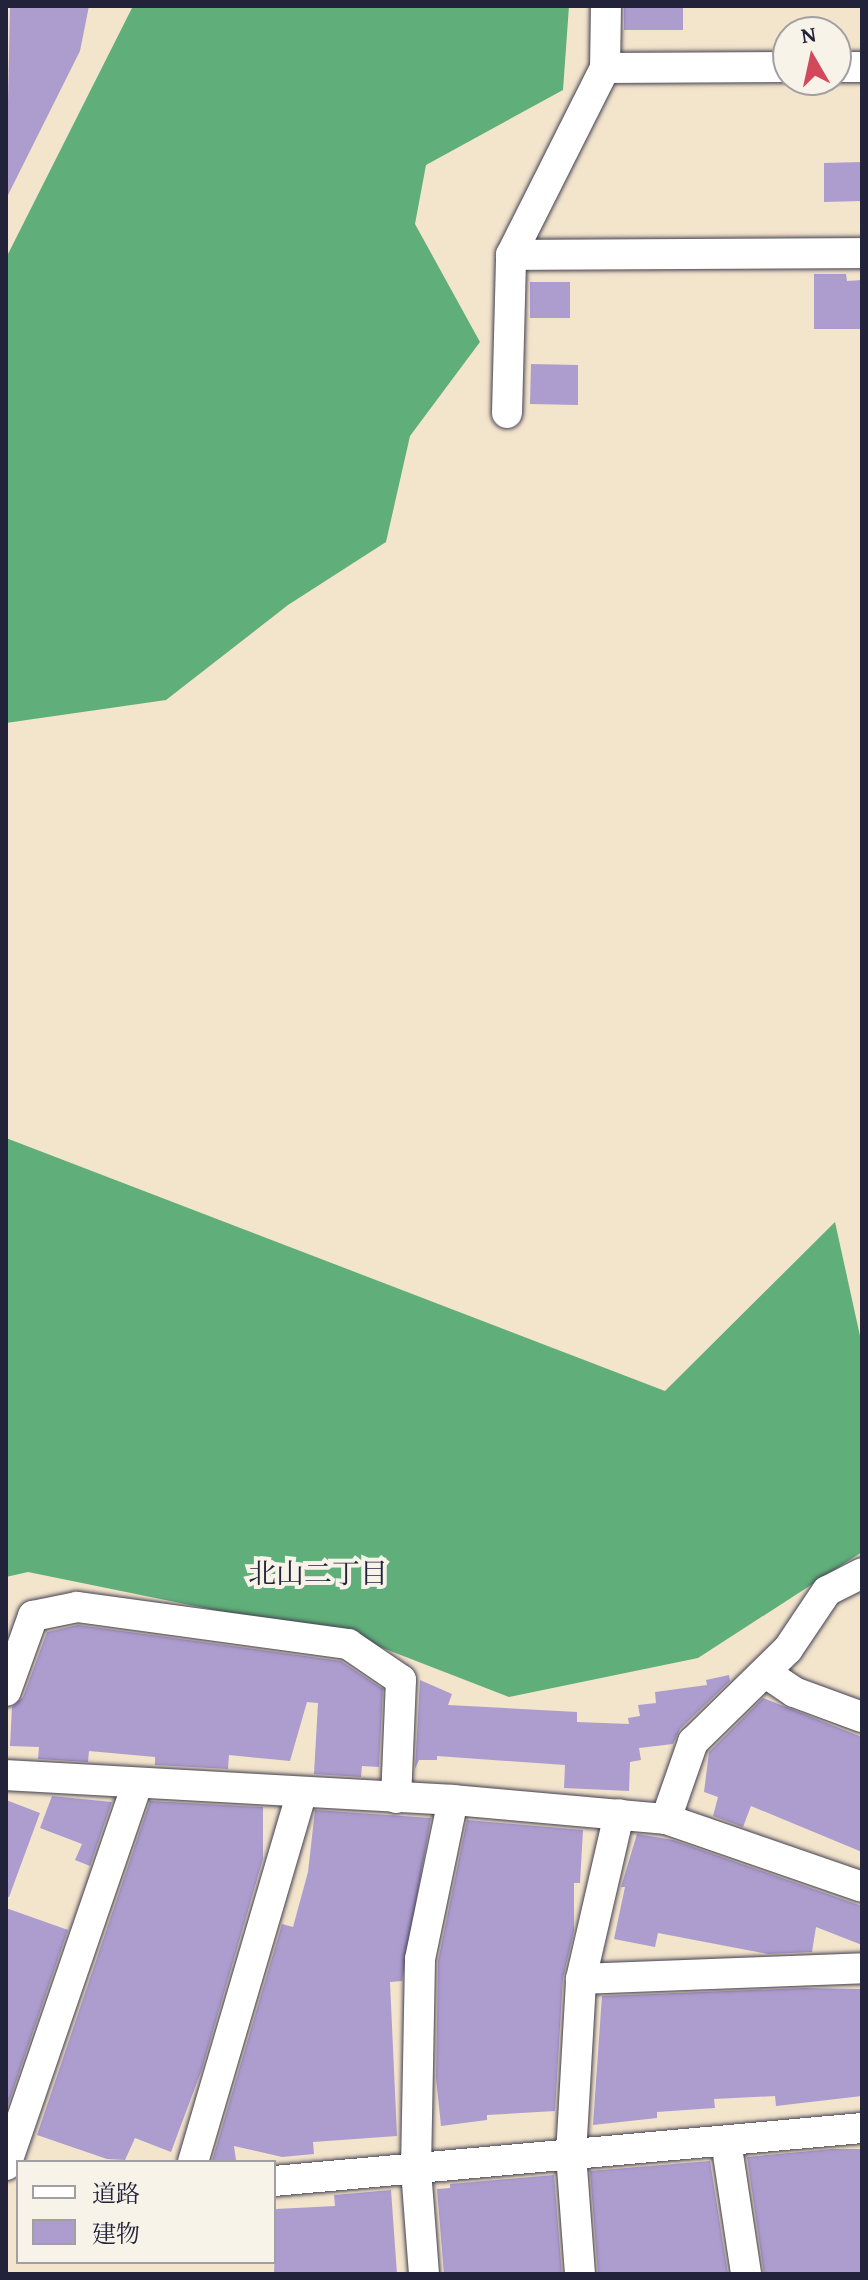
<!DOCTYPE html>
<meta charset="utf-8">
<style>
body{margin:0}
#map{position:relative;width:868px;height:2280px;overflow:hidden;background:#f3e4cc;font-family:"Gentium Book Plus","Noto Serif JP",serif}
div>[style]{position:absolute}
.forest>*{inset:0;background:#60af7a}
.building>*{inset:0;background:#ad9dcf}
.roads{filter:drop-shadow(0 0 2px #413f51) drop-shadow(0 0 2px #413f51)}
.street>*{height:30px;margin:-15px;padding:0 15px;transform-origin:15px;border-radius:15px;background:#fff}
span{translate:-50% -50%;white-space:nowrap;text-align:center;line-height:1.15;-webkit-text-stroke:8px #f7f3e8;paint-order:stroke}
.neighbourhood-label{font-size:28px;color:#22223b}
.frame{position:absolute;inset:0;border:8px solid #22223b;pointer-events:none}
.legend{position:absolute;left:16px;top:2160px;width:260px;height:104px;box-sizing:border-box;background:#f7f3e8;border:2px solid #a29fa3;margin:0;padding:10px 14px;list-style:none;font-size:24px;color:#22223b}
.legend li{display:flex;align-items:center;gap:16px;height:40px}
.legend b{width:40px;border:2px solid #a29fa3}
.north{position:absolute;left:772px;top:16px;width:80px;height:80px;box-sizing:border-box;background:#f7f3e8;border:2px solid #a29fa3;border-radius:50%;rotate:351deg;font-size:22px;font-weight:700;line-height:32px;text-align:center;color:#22223b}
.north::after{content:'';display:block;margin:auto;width:28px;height:36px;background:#d1495b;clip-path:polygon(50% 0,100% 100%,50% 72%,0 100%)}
</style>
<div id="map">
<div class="forest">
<i style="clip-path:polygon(133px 6px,569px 6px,563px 90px,426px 165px,415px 224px,480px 342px,410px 436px,386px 542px,288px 605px,166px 700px,6px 723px,6px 258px)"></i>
<i style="clip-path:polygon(6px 1138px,665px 1391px,835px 1222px,862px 1345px,862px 1552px,698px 1658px,509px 1697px,362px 1640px,28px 1572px,6px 1577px)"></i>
</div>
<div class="building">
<i style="clip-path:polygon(10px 6px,89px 6px,80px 51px,6px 199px)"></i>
<i style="clip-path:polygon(624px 6px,683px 6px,683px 30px,624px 30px)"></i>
<i style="clip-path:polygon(862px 162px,862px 201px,824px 202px,824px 163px)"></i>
<i style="clip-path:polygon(814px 274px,846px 274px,847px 281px,862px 280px,862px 329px,814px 329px)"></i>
<i style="clip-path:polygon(530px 282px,570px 282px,570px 318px,530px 318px)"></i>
<i style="clip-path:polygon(531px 364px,578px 365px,578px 405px,530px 404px)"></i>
<i style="clip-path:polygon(78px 1625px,341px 1661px,383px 1689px,379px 1767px,362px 1766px,361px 1777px,314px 1774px,318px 1703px,307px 1702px,290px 1761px,229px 1755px,228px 1769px,155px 1765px,155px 1757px,89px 1751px,88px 1762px,38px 1759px,39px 1747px,10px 1746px,12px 1707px,23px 1697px,47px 1632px)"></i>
<i style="clip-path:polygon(729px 1675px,730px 1681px,680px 1729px,673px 1744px,639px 1748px,641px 1760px,630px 1762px,629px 1791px,564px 1788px,565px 1765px,437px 1756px,437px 1760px,419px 1760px,415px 1769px,420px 1680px,452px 1694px,448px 1705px,577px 1712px,577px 1722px,629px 1724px,628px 1718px,640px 1716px,638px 1705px,656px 1703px,655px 1692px,707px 1685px,706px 1680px)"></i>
<i style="clip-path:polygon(763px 1698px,862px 1737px,862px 1852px,751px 1806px,743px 1827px,713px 1816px,718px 1797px,704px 1792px,709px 1752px)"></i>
<i style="clip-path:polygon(52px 1796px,112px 1802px,90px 1866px,75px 1860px,82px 1844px,40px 1828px)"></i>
<i style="clip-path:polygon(6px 1800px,40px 1813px,9px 1897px,6px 1897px)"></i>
<i style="clip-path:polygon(150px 1801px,263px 1807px,263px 1859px,202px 2069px,171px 2152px,135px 2138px,125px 2160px,107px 2159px,37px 2135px)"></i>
<i style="clip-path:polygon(315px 1810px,431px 1818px,402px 1981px,390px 1982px,397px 2136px,313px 2142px,314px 2154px,282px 2157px,234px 2146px,236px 2160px,212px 2161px,282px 1924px,293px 1927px,308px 1872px)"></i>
<i style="clip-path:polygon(467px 1820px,583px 1830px,580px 1883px,574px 1883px,574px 1931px,563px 1978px,555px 2111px,487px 2115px,487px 2120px,441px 2126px,436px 2078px,438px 1961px)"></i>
<i style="clip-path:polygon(637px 1834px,673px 1840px,862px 1906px,862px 1945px,816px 1927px,812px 1952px,768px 1954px,658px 1933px,655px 1947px,614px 1939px,625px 1887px,621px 1887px)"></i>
<i style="clip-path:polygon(6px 1908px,68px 1930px,8px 2105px,6px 2105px)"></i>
<i style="clip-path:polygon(805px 1988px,862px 1989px,862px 2096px,776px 2106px,775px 2096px,714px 2099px,715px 2108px,657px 2112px,657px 2118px,593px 2125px,602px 1996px)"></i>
<i style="clip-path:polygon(832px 2149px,862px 2149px,862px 2274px,764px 2274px,747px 2157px)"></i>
<i style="clip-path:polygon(710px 2161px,728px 2274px,598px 2274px,590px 2171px)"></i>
<i style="clip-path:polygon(554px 2175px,562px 2274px,444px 2274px,437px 2189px,450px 2188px,450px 2184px)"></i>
<i style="clip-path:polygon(391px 2190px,397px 2274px,274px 2274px,276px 2209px,335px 2206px,334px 2195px)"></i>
</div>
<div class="roads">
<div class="street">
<i style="left:606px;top:6px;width:62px;rotate:90.9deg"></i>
<i style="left:605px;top:68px;width:183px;rotate:-0.3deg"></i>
<i style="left:836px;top:67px;width:26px"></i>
<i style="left:605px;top:68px;width:209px;rotate:116.7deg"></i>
<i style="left:511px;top:255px;width:351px;rotate:-0.3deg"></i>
<i style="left:507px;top:413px;width:158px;rotate:-88.5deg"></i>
<i style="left:766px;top:1673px;width:34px;rotate:34deg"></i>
<i style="left:794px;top:1692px;width:72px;rotate:20.2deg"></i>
<i style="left:6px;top:1691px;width:80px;rotate:-70.2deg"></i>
<i style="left:33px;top:1616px;width:45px;rotate:-11.6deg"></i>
<i style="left:77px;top:1607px;width:274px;rotate:7.8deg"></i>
<i style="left:348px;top:1644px;width:64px;rotate:34.2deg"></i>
<i style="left:401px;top:1680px;width:118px;rotate:92.4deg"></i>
<i style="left:6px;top:1775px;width:448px;rotate:3.2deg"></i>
<i style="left:453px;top:1800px;width:214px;rotate:5.1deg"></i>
<i style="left:666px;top:1819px;width:207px;rotate:19.1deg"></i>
<i style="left:666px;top:1819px;width:82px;rotate:-70.7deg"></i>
<i style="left:693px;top:1742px;width:133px;rotate:-44.4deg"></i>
<i style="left:788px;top:1649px;width:70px;rotate:-56.1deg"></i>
<i style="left:827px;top:1591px;width:39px;rotate:-27deg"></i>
<i style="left:581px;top:1979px;width:281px;rotate:-2.2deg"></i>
<i style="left:726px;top:2141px;width:134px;rotate:81.4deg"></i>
<i style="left:193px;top:2162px;width:384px;rotate:-73.6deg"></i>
<i style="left:6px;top:2165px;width:402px;rotate:-71deg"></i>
<i style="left:274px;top:2181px;width:590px;rotate:-5.15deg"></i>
<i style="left:424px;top:2274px;width:105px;rotate:-94.4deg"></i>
<i style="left:416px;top:2169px;width:210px;rotate:-88.9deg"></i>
<i style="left:420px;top:1959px;width:162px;rotate:-78.3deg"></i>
<i style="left:580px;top:2274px;width:119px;rotate:-94.3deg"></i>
<i style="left:571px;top:2155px;width:176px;rotate:-86.7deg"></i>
<i style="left:581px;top:1979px;width:169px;rotate:-77deg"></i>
</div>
</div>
<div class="neighbourhood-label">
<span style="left:318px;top:1573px">北山二丁目</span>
</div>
<div class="frame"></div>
<ul class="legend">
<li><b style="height:10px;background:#fff"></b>道路</li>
<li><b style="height:22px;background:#ad9dcf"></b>建物</li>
</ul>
<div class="north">N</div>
</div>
